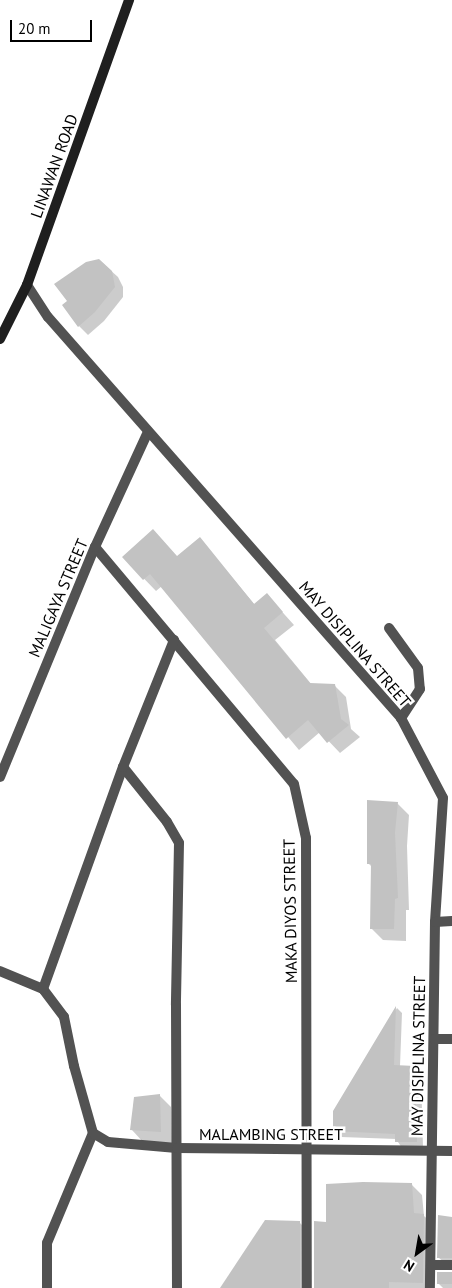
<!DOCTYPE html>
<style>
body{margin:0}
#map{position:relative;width:452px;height:1288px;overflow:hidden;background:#fff;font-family:"PT Sans",sans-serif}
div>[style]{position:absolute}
.shadow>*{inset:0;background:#0003}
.building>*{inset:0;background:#c2c2c2}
.lane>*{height:10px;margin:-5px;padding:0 5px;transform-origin:5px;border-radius:5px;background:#525252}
.street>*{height:10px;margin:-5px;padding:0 5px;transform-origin:5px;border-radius:5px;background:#525252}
.secondary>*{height:10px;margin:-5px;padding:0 5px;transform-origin:5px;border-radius:5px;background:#1f1f1f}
span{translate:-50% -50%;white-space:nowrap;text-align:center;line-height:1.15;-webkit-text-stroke:5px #fff;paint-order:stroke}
.street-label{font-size:16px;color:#000}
.north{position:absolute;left:392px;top:1228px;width:50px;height:50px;-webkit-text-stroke:4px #fff;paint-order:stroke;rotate:212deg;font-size:14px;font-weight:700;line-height:20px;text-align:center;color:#000}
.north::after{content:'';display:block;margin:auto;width:18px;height:22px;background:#000;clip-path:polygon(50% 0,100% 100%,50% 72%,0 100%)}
.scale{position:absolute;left:10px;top:20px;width:82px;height:22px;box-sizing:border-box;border:2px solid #000;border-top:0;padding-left:6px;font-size:15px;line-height:18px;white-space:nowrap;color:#000;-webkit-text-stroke:4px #fff;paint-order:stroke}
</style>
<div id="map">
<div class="shadow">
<i style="clip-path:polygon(99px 260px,118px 277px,123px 287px,123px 297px,104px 321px,88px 335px,79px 326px)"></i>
<i style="clip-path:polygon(200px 539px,255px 605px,267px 595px,294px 625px,275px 640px,312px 685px,335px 686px,346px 697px,351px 729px,360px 737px,340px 753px,320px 732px,299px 750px,162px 586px,156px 591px,123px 557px,178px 557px)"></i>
<i style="clip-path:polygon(397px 803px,409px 815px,407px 846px,409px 910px,406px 910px,406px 941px,383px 940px,371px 928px,372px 867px,368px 863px)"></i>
<i style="clip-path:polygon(397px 1008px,402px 1013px,400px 1066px,415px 1067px,421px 1073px,423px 1148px,402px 1148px,396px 1139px,341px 1137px,335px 1130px,334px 1112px)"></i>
<i style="clip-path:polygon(160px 1096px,171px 1107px,172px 1143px,143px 1142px,132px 1130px)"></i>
<i style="clip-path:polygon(411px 1184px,422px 1195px,424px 1216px,435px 1226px,434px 1288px,314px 1288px,315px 1223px,327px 1223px)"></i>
<i style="clip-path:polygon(452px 1218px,452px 1269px,439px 1258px)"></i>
<i style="clip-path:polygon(299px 1222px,310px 1233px,311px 1288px,223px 1288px)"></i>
<i style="clip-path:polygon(452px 1273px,452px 1288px,443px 1288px,438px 1283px)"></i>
</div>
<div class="building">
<i style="clip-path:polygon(99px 259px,112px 271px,115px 287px,95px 312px,78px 327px,62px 305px,67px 301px,54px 284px,86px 262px)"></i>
<i style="clip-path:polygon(153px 529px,177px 556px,200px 537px,254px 604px,267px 593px,283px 612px,264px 628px,310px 683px,335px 684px,341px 719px,349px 725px,327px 743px,308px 720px,286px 739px,150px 574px,143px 580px,122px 557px)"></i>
<i style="clip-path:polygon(367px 800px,398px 802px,395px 833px,398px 898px,395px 899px,394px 929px,370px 929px,371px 864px,367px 864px)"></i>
<i style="clip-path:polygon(396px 1006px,394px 1065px,415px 1066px,417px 1142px,395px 1142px,395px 1134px,333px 1131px,333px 1111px)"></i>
<i style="clip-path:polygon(160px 1094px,161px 1132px,130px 1130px,134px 1097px)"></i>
<i style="clip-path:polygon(363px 1182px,412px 1183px,414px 1213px,424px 1214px,423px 1283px,389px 1282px,389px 1288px,314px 1288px,314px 1221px,326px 1222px,326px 1184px)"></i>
<i style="clip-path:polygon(438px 1215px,452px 1217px,452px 1258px,437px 1258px)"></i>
<i style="clip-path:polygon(265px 1220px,300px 1221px,300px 1288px,220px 1288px)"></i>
<i style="clip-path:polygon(437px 1272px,452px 1272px,452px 1284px,437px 1284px)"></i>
</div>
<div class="lane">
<i style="left:389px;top:628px;width:49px;rotate:54.1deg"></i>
<i style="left:418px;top:668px;width:21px;rotate:85deg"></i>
<i style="left:420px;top:689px;width:35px;rotate:123deg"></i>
</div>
<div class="street">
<i style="left:27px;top:285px;width:38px;rotate:57deg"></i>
<i style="left:48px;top:317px;width:534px;rotate:48.64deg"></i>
<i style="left:401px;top:718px;width:90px;rotate:62.3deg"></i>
<i style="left:443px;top:798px;width:124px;rotate:93.7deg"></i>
<i style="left:435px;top:922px;width:366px;rotate:90.8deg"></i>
<i style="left:95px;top:547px;width:309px;rotate:50deg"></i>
<i style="left:294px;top:784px;width:55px;rotate:77.5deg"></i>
<i style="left:306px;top:838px;width:450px;rotate:89.9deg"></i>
<i style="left:123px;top:767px;width:70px;rotate:51.3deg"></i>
<i style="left:167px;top:822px;width:24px;rotate:60deg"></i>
<i style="left:179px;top:843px;width:162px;rotate:91.1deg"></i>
<i style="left:176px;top:1005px;width:283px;rotate:89.8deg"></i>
<i style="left:0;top:777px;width:249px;rotate:-67.6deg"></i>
<i style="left:95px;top:547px;width:127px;rotate:-65.3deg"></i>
<i style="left:435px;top:922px;width:17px;rotate:-3deg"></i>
<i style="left:0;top:971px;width:47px;rotate:22.7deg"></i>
<i style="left:43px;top:989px;width:35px;rotate:53deg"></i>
<i style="left:64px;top:1017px;width:50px;rotate:78.5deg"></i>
<i style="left:74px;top:1066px;width:70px;rotate:74.2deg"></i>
<i style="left:93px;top:1133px;width:119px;rotate:112.7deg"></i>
<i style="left:47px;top:1243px;width:45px;rotate:90deg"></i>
<i style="left:43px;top:989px;width:236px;rotate:-70.2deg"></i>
<i style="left:123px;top:767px;width:137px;rotate:-68.1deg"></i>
<i style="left:434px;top:1039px;width:18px"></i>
<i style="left:93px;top:1133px;width:17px;rotate:31deg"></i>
<i style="left:108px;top:1142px;width:69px;rotate:5deg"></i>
<i style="left:177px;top:1148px;width:275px;rotate:0.6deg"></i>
<i style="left:431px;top:1265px;width:21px"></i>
</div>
<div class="secondary">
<i style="left:0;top:339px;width:60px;rotate:-63.4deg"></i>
<i style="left:27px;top:285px;width:303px;rotate:-70.3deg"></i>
</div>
<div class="street-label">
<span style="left:54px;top:166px;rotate:-70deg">LINAWAN ROAD</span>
<span style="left:58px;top:598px;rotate:-67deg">MALIGAYA STREET</span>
<span style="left:355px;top:644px;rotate:49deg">MAY DISIPLINA STREET</span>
<span style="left:290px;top:911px;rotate:-91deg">MAKA DIYOS STREET</span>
<span style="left:418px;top:1056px;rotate:-89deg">MAY DISIPLINA STREET</span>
<span style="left:271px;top:1134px">MALAMBING STREET</span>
</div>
<div class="north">N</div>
<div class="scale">20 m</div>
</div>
